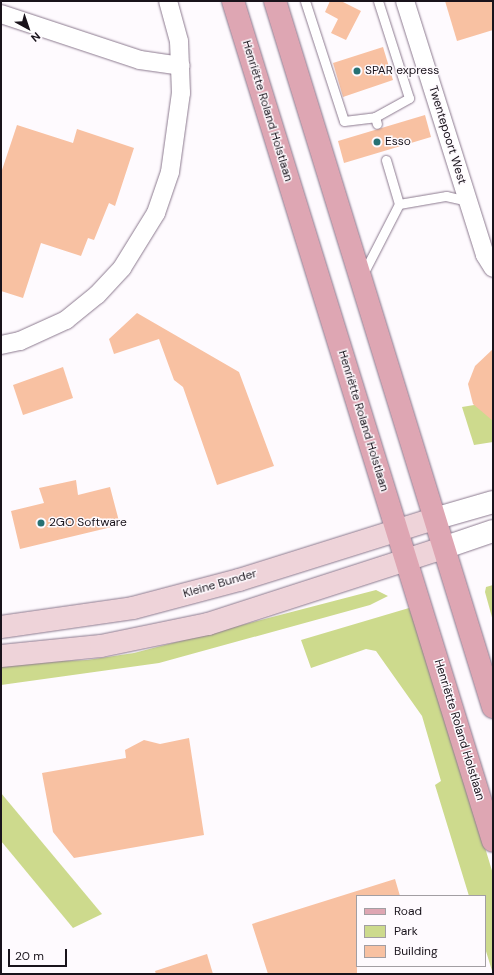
<!DOCTYPE html>
<meta charset="utf-8">
<style>
body{margin:0}
#map{position:relative;width:494px;height:975px;overflow:hidden;background:#fefafe;font-family:"DM Sans",sans-serif}
div>[style]{position:absolute}
.green>*{inset:0;background:#cdda8d}
.building>*{inset:0;background:#f8c1a2}
.roads{filter:drop-shadow(0 0 1px #8c7a8f) drop-shadow(0 0 1px #8c7a8f)}
.service>*{height:9px;margin:-4.5px;padding:0 4.5px;transform-origin:4.5px;border-radius:4.5px;background:#fff}
.minor>*{height:18px;margin:-9px;padding:0 9px;transform-origin:9px;border-radius:9px;background:#fff}
.tertiary>*{height:22px;margin:-11px;padding:0 11px;transform-origin:11px;border-radius:11px;background:#fff}
.secondary>*{height:22px;margin:-11px;padding:0 11px;transform-origin:11px;border-radius:11px;background:#eed3d9}
.primary>*{height:22px;margin:-11px;padding:0 11px;transform-origin:11px;border-radius:11px;background:#dea6b3}
.dots>*{width:11px;height:11px;translate:-50% -50%;box-sizing:border-box;border:2px solid #fefafe;border-radius:50%}
span{translate:-50% -50%;white-space:nowrap;text-align:center;line-height:1.15;-webkit-text-stroke:3px #fefafe;paint-order:stroke}
.poi-label{font-size:12px;color:#19131b}
.left{translate:0 -50%;text-align:left}
.street-label{font-size:12px;color:#19131b}
.frame{position:absolute;inset:0;border:2px solid #19131b;pointer-events:none}
.legend{position:absolute;left:356px;top:895px;width:130px;height:72px;box-sizing:border-box;background:#fefafe;border:1px solid #a29ea3;margin:0;padding:5px 7px;list-style:none;font-size:12px;color:#19131b}
.legend li{display:flex;align-items:center;gap:8px;height:20px}
.legend b{width:20px;border:1px solid #a29ea3}
.north{position:absolute;left:8px;top:8px;width:40px;height:40px;-webkit-text-stroke:3px #fefafe;paint-order:stroke;rotate:140deg;font-size:11px;font-weight:700;line-height:16px;text-align:center;color:#19131b}
.north::after{content:'';display:block;margin:auto;width:14px;height:18px;background:#19131b;clip-path:polygon(50% 0,100% 100%,50% 72%,0 100%)}
.scale{position:absolute;left:8px;top:949px;width:59px;height:18px;box-sizing:border-box;border:2px solid #19131b;border-top:0;padding-left:5px;font-size:12px;line-height:14px;white-space:nowrap;color:#19131b;-webkit-text-stroke:3px #fefafe;paint-order:stroke}
</style>
<div id="map">
<div class="green">
<i style="clip-path:polygon(480px 404px,493px 414px,493px 442px,474px 445px,462px 407px)"></i>
<i style="clip-path:polygon(493px 585px,493px 621px,485px 592px,486px 587px)"></i>
<i style="clip-path:polygon(376px 590px,388px 596px,370px 605px,159px 663px,1px 685px,1px 663px,87px 660px,134px 653px)"></i>
<i style="clip-path:polygon(409px 608px,427px 656px,493px 874px,493px 974px,485px 948px,485px 896px,469px 896px,435px 785px,441px 781px,422px 716px,376px 651px,366px 649px,311px 668px,301px 640px)"></i>
<i style="clip-path:polygon(1px 793px,102px 914px,73px 928px,1px 841px)"></i>
</div>
<div class="building">
<i style="clip-path:polygon(330px 1px,341px 1px,361px 11px,346px 40px,331px 33px,338px 19px,325px 12px)"></i>
<i style="clip-path:polygon(445px 1px,493px 1px,493px 30px,457px 41px)"></i>
<i style="clip-path:polygon(383px 47px,393px 80px,343px 97px,333px 63px)"></i>
<i style="clip-path:polygon(425px 115px,431px 137px,344px 163px,338px 141px)"></i>
<i style="clip-path:polygon(17px 125px,73px 143px,77px 129px,134px 148px,115px 206px,109px 203px,94px 240px,88px 238px,81px 256px,41px 243px,23px 298px,1px 291px,1px 173px)"></i>
<i style="clip-path:polygon(137px 313px,239px 372px,274px 466px,217px 485px,183px 387px,174px 380px,159px 339px,114px 354px,109px 339px)"></i>
<i style="clip-path:polygon(493px 349px,493px 421px,473px 404px,468px 384px,475px 366px)"></i>
<i style="clip-path:polygon(63px 367px,73px 398px,23px 415px,13px 385px)"></i>
<i style="clip-path:polygon(76px 480px,78px 495px,110px 487px,120px 525px,20px 549px,11px 511px,44px 503px,39px 488px)"></i>
<i style="clip-path:polygon(189px 738px,204px 835px,74px 858px,53px 832px,42px 773px,126px 758px,125px 750px,144px 740px,160px 744px)"></i>
<i style="clip-path:polygon(395px 879px,400px 896px,357px 896px,357px 974px,268px 974px,252px 924px)"></i>
<i style="clip-path:polygon(207px 954px,213px 974px,156px 974px,155px 971px)"></i>
</div>
<div class="roads">
<div class="service">
<i style="left:305px;top:1px;width:126px;rotate:72deg"></i>
<i style="left:344px;top:121px;width:31px;rotate:-7deg"></i>
<i style="left:375px;top:117px;width:7px;rotate:74deg"></i>
<i style="left:375px;top:117px;width:39px;rotate:-29deg"></i>
<i style="left:409px;top:98px;width:102px;rotate:-107.7deg"></i>
<i style="left:399px;top:204px;width:48px;rotate:-9.7deg"></i>
<i style="left:446px;top:196px;width:23px;rotate:13deg"></i>
<i style="left:363px;top:274px;width:79px;rotate:-62.8deg"></i>
<i style="left:399px;top:204px;width:46px;rotate:-106.5deg"></i>
</div>
<div class="minor">
<i style="left:405px;top:1px;width:266px;rotate:72.5deg"></i>
<i style="left:485px;top:255px;width:15px;rotate:58deg"></i>
<i style="left:1px;top:14px;width:146px;rotate:18.3deg"></i>
<i style="left:140px;top:60px;width:41px;rotate:8.3deg"></i>
<i style="left:1px;top:345px;width:19px;rotate:-12deg"></i>
<i style="left:20px;top:341px;width:51px;rotate:-24.5deg"></i>
<i style="left:66px;top:320px;width:40px;rotate:-39deg"></i>
<i style="left:97px;top:295px;width:37px;rotate:-47deg"></i>
<i style="left:122px;top:268px;width:65px;rotate:-58.3deg"></i>
<i style="left:156px;top:213px;width:43px;rotate:-71.1deg"></i>
<i style="left:170px;top:172px;width:80px;rotate:-82.1deg"></i>
<i style="left:181px;top:93px;width:52px;rotate:-92.2deg"></i>
<i style="left:179px;top:41px;width:41px;rotate:-105.4deg"></i>
</div>
<div class="tertiary">
<i style="left:434px;top:519px;width:61px;rotate:-16.1deg"></i>
<i style="left:443px;top:548px;width:53px;rotate:-18.8deg"></i>
</div>
<div class="secondary">
<i style="left:1px;top:627px;width:133px;rotate:-8.2deg"></i>
<i style="left:133px;top:608px;width:110px;rotate:-14.8deg"></i>
<i style="left:239px;top:580px;width:204px;rotate:-17.4deg"></i>
<i style="left:1px;top:656px;width:100px;rotate:-5.7deg"></i>
<i style="left:101px;top:646px;width:109px;rotate:-11.6deg"></i>
<i style="left:208px;top:624px;width:247px;rotate:-17.9deg"></i>
</div>
<div class="primary">
<i style="left:233px;top:1px;width:879px;rotate:72.8deg"></i>
<i style="left:275px;top:1px;width:739px;rotate:72.84deg"></i>
</div>
</div>
<div class="dots">
<i style="left:357px;top:71px;background:#277173"></i>
<i style="left:377px;top:142px;background:#277173"></i>
<i style="left:41px;top:523px;background:#277173"></i>
</div>
<div class="poi-label">
<span class="left" style="left:365px;top:71px">SPAR express</span>
<span class="left" style="left:385px;top:142px">Esso</span>
<span class="left" style="left:49px;top:523px">2GO Software</span>
</div>
<div class="street-label">
<span style="left:267px;top:111px;rotate:73deg">Henriëtte Roland Holstlaan</span>
<span style="left:447px;top:135px;rotate:73deg">Twentepoort West</span>
<span style="left:363px;top:421px;rotate:73deg">Henriëtte Roland Holstlaan</span>
<span style="left:220px;top:584px;rotate:-16deg">Kleine Bunder</span>
<span style="left:459px;top:730px;rotate:73deg">Henriëtte Roland Holstlaan</span>
</div>
<div class="frame"></div>
<ul class="legend">
<li><b style="height:5px;background:#dea6b3"></b>Road</li>
<li><b style="height:11px;background:#cdda8d"></b>Park</li>
<li><b style="height:11px;background:#f8c1a2"></b>Building</li>
</ul>
<div class="north">N</div>
<div class="scale">20 m</div>
</div>
